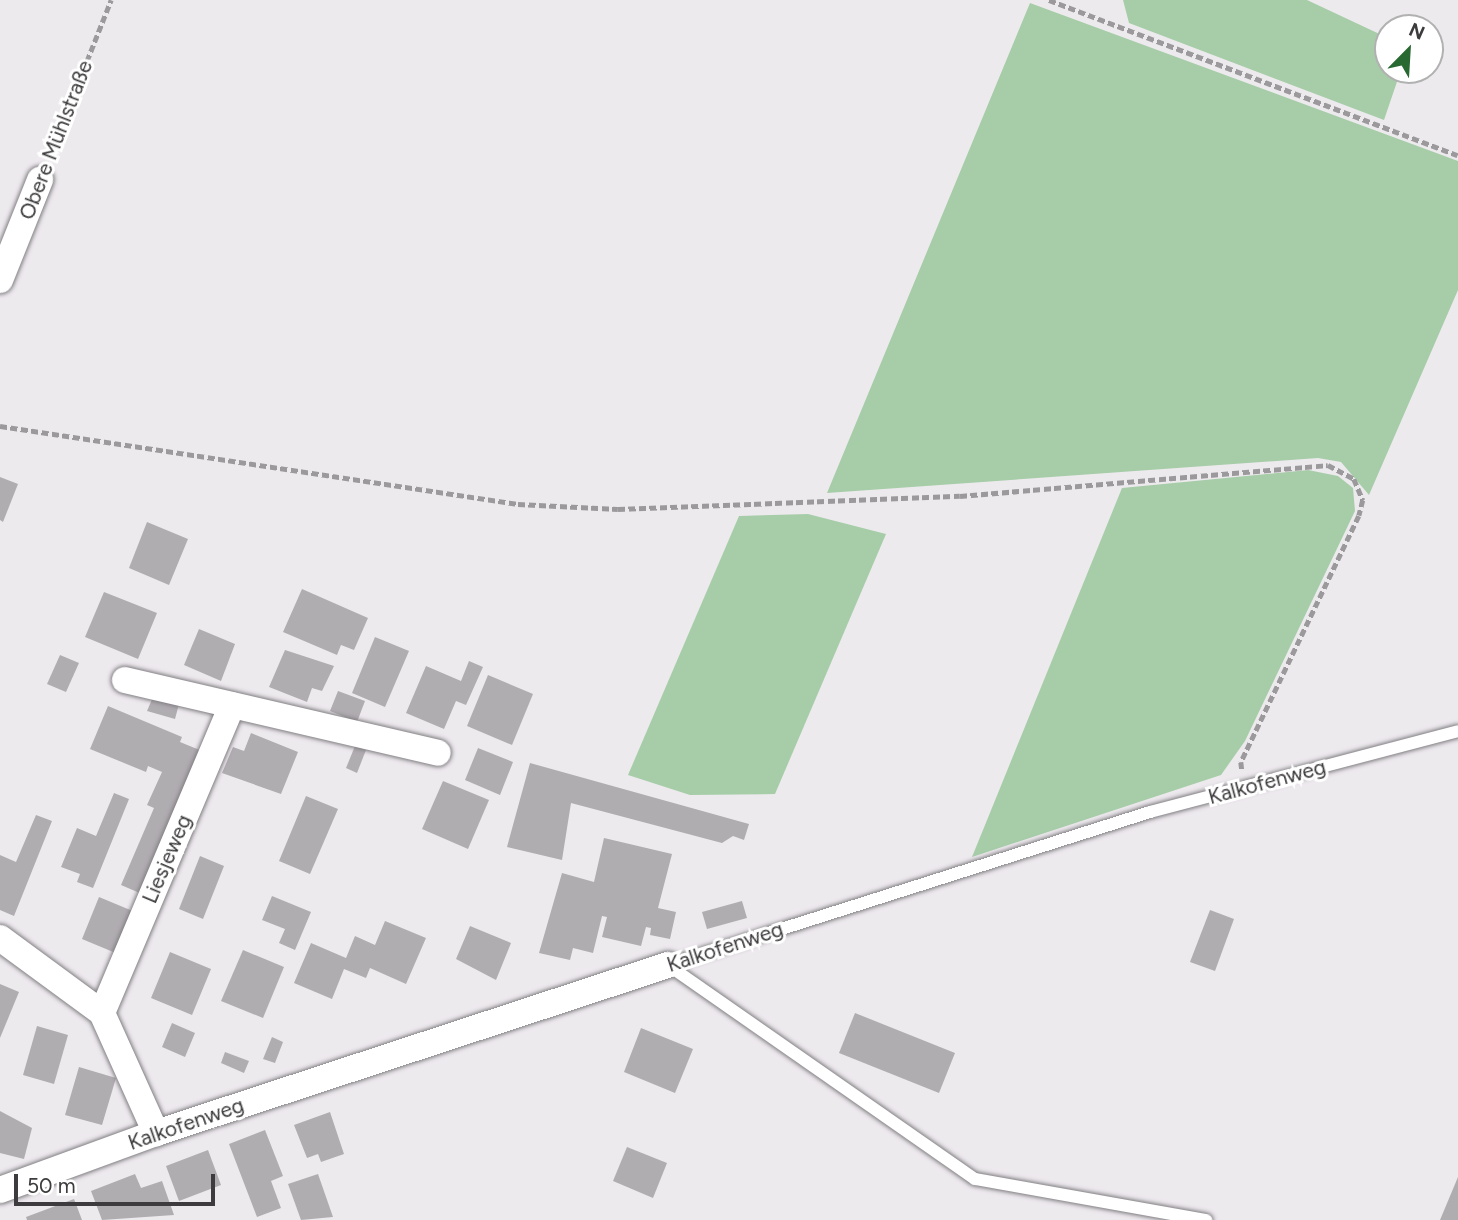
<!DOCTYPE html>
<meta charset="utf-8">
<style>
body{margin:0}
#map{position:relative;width:1458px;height:1220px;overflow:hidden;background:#edeaee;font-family:Figtree,sans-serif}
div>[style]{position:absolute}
.green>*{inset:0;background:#a6cda8}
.building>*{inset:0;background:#b0adb1}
.path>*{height:4.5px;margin-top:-2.25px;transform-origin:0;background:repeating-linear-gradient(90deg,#9b999c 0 7px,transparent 0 10.5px)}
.roads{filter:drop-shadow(0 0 2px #827f83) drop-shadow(0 0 2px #827f83)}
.service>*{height:12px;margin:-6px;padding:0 6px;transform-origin:6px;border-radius:6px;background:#fff}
.minor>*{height:26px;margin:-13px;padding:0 13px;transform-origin:13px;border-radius:13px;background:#fff}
span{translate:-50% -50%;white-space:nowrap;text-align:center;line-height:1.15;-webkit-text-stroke:6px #fff;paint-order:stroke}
.street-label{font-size:21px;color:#3d3b3d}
.north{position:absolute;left:1374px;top:14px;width:70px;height:70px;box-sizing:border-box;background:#fff;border:2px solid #b1b1b1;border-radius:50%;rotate:24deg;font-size:19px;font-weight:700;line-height:28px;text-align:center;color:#3d3b3d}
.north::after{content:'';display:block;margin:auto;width:24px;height:32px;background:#286831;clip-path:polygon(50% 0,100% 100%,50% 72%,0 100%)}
.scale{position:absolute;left:14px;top:1174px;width:201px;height:32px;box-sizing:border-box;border:4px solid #3d3b3d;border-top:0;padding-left:9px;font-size:21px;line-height:24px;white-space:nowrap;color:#3d3b3d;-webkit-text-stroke:5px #fff;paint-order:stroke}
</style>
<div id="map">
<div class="green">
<i style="clip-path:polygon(1123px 0,1307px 0,1388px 38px,1388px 70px,1401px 70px,1384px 120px,1129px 23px)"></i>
<i style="clip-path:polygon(1030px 3px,1458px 161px,1458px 290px,1369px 495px,1341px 462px,1318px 458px,827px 493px)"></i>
<i style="clip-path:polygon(1308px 470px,1338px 476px,1353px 488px,1355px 511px,1245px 741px,1221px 775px,972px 857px,1122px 488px)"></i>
<i style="clip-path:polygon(808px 514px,886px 534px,775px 794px,690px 795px,628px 775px,739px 516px)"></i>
</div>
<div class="building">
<i style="clip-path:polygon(0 477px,18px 484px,3px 522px,0 520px)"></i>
<i style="clip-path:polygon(147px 522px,188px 539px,169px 585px,129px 568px)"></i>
<i style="clip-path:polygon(302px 589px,368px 618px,354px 650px,341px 645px,337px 655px,283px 632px)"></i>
<i style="clip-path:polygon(104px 592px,157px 613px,138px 659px,85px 637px)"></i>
<i style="clip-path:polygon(199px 629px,235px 644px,221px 681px,184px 665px)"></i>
<i style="clip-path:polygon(375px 637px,409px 651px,385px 707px,352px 693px)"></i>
<i style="clip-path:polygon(285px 650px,334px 666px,322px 691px,312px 688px,307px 702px,269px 687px)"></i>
<i style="clip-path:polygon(60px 655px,79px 663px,66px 692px,47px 684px)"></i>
<i style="clip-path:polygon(469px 661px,483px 667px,466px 705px,456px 701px,444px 729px,406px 713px,426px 666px,461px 681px)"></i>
<i style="clip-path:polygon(488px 675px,533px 694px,512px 745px,467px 726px)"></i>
<i style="clip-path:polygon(338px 691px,365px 701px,357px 722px,330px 711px)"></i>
<i style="clip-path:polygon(153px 697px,179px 704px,175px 719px,147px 711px)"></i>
<i style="clip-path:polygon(108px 706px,182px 737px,180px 742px,202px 751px,142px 894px,121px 885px,154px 808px,147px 805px,162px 772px,148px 766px,146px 772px,90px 749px)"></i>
<i style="clip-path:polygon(251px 733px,298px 752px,281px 794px,222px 773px,233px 747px,244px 751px)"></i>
<i style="clip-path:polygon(355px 746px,366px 750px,357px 773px,346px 768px)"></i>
<i style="clip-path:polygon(478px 748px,513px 762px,500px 795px,465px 780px)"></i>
<i style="clip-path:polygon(530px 763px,749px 824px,744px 840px,733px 836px,722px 843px,571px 803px,562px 860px,507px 847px)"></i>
<i style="clip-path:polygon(443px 781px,489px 800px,468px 849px,422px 829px)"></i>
<i style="clip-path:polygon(114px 793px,129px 799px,93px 888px,77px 882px,80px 874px,61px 867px,77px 828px,96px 836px)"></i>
<i style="clip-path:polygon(306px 796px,338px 809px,310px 874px,279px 861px)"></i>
<i style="clip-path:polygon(36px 815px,52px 821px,14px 916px,0 910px,0 855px,16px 862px)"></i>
<i style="clip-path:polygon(604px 838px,672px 854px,658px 908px,676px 912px,670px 939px,650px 935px,651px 928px,646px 927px,641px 946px,602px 937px,607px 917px,602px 916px,593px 953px,573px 948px,570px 960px,539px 953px,562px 873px,594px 882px)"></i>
<i style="clip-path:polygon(200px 856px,224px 866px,203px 919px,179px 909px)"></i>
<i style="clip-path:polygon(272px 896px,311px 912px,295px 950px,279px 943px,285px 929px,262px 920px)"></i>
<i style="clip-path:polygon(99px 897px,135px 912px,118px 954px,82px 939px)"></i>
<i style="clip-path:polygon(742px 901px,747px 918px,707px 929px,702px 912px)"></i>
<i style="clip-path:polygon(1210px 910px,1234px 919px,1215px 971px,1190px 962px)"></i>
<i style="clip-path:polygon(385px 921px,426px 938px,406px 984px,370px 968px,366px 978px,344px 969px,332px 999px,294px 983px,311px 943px,346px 958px,355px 936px,375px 945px)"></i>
<i style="clip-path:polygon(470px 926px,511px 943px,496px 980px,456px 959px)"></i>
<i style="clip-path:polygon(243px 950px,284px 967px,263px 1018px,221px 1001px)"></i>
<i style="clip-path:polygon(170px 952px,211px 969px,192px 1015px,151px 998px)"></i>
<i style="clip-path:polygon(0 984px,19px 992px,0 1038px)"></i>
<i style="clip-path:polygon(855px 1013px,955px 1053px,939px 1093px,839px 1053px)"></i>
<i style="clip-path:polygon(172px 1023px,195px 1033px,185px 1057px,162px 1047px)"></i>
<i style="clip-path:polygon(37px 1026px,68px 1035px,54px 1084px,23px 1075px)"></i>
<i style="clip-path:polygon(641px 1028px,693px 1049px,675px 1093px,624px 1072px)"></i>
<i style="clip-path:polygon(272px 1037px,283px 1042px,275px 1063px,263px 1059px)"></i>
<i style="clip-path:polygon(225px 1052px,249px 1061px,244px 1073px,221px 1063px)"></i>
<i style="clip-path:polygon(79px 1067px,116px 1078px,102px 1125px,65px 1115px)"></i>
<i style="clip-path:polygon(0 1111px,32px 1128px,24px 1159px,0 1153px)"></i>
<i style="clip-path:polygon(330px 1112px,344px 1154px,321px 1162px,318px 1154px,307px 1158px,294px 1125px)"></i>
<i style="clip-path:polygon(265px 1130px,283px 1176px,271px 1181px,281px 1208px,257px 1217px,229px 1144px)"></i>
<i style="clip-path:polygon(627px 1147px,667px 1163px,653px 1198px,613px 1181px)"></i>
<i style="clip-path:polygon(208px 1150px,221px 1185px,179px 1201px,166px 1166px)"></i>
<i style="clip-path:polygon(135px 1174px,141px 1188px,162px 1181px,174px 1215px,102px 1220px,91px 1191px)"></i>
<i style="clip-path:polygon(318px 1174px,333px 1217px,301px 1220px,288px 1184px)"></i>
<i style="clip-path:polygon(1458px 1177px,1458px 1220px,1440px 1220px)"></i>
<i style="clip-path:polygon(74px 1199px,82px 1220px,27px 1220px,26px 1217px)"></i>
</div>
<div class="path">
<i style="left:1049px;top:0;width:437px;rotate:20.8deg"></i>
<i style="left:48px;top:159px;width:171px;rotate:-68.4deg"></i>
<i style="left:0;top:426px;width:524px;rotate:8.56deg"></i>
<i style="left:518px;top:504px;width:100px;rotate:2.9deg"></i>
<i style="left:618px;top:509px;width:342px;rotate:-2.2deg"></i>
<i style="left:960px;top:496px;width:369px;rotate:-4.8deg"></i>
<i style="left:1328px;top:465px;width:30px;rotate:28deg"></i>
<i style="left:1354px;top:479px;width:23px;rotate:67deg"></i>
<i style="left:1363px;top:500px;width:16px;rotate:104deg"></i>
<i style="left:1359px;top:516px;width:273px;rotate:115.6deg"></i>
<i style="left:1241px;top:762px;width:8px;rotate:83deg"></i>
</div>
<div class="roads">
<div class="service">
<i style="left:668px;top:965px;width:506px;rotate:-17.61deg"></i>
<i style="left:1150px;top:812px;width:318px;rotate:-14.7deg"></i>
<i style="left:668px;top:965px;width:374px;rotate:34.9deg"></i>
<i style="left:975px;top:1179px;width:235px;rotate:10.1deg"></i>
</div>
<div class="minor">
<i style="left:0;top:280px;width:108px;rotate:-68.2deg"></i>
<i style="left:125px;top:680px;width:321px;rotate:13.1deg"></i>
<i style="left:0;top:938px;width:127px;rotate:36.3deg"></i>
<i style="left:102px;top:1013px;width:132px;rotate:65.8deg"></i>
<i style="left:102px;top:1013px;width:334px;rotate:-67.1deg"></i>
<i style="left:0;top:1190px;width:166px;rotate:-20.1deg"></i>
<i style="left:156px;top:1133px;width:539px;rotate:-18.17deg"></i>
</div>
</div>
<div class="street-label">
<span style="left:56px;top:140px;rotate:-69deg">Obere Mühlstraße</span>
<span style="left:1267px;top:782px;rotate:-15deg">Kalkofenweg</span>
<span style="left:167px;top:859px;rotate:-67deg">Liesjeweg</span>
<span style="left:725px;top:947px;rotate:-18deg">Kalkofenweg</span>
<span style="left:186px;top:1124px;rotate:-19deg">Kalkofenweg</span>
</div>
<div class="north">N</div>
<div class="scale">50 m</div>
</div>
